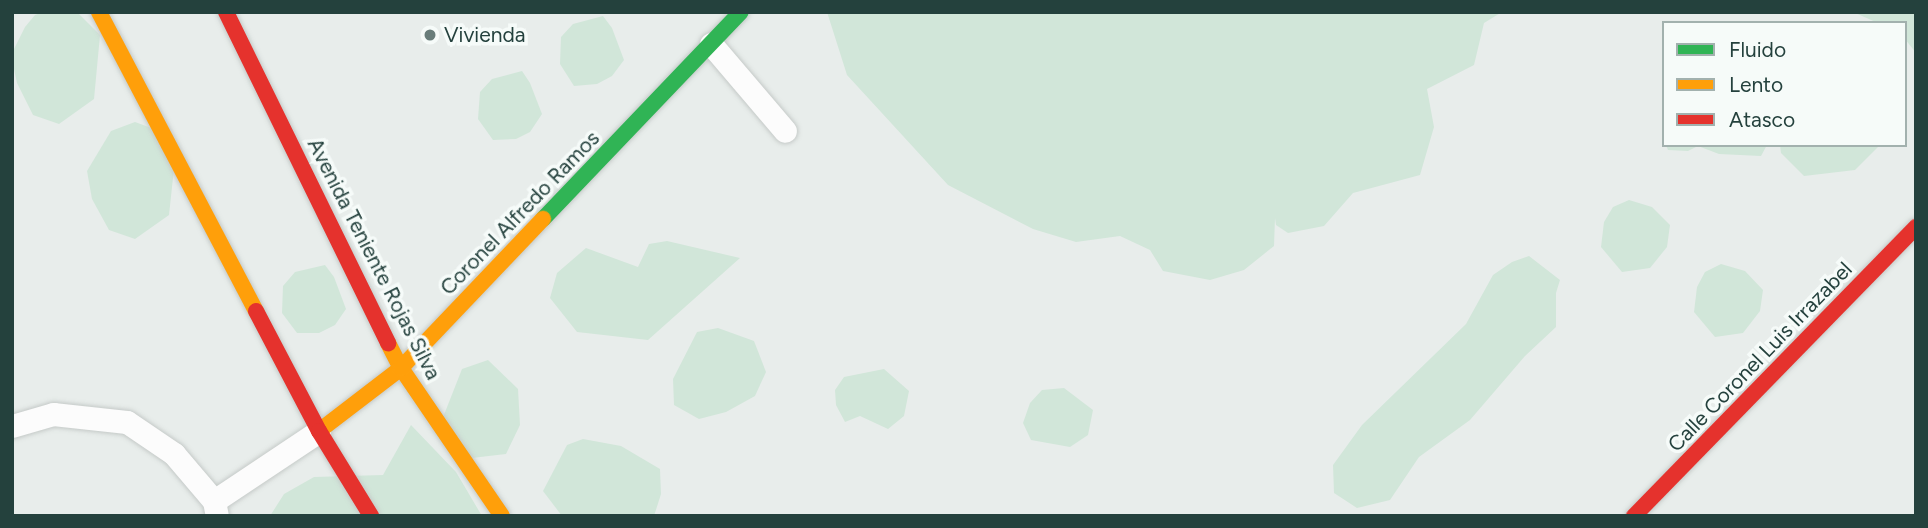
<!DOCTYPE html>
<style>
body{margin:0}
#map{position:relative;width:1928px;height:528px;overflow:hidden;background:#e8edeb;font-family:Figtree,sans-serif}
div>[style]{position:absolute}
.green>*{inset:0;background:#d1e6d9}
.roads{filter:drop-shadow(0 0 2px #c5cac8) drop-shadow(0 0 2px #c5cac8)}
.lane>*{height:23px;margin:-11.5px;padding:0 11.5px;transform-origin:11.5px;border-radius:11.5px;background:#fcfcfc}
.fast>*{height:16px;margin:-8px;padding:0 8px;transform-origin:8px;border-radius:8px;background:#30b455}
.slow>*{height:16px;margin:-8px;padding:0 8px;transform-origin:8px;border-radius:8px;background:#ff9f0a}
.jam>*{height:16px;margin:-8px;padding:0 8px;transform-origin:8px;border-radius:8px;background:#e5322d}
.dots>*{width:19px;height:19px;translate:-50% -50%;box-sizing:border-box;border:4px solid #f6fbf9;border-radius:50%}
span{translate:-50% -50%;white-space:nowrap;text-align:center;line-height:1.15;-webkit-text-stroke:7px #f6fbf9;paint-order:stroke}
.poi-label{font-size:21px;color:#24413d}
.left{translate:0 -50%;text-align:left}
.street-label{font-size:21px;color:#24413d}
.frame{position:absolute;inset:0;border:14px solid #24413d;pointer-events:none}
.legend{position:absolute;left:1662px;top:21px;width:245px;height:126px;box-sizing:border-box;background:#f6fbf9;border:2px solid #a2b1ae;margin:0;padding:9px 12px;list-style:none;font-size:21px;color:#24413d}
.legend li{display:flex;align-items:center;gap:14px;height:35px}
.legend b{width:35px;border:2px solid #a2b1ae}
</style>
<div id="map">
<div class="green">
<i style="clip-path:polygon(43px 12px,78px 13px,100px 35px,94px 99px,59px 124px,33px 115px,17px 83px,12px 60px,12px 53px,25px 27px,35px 15px)"></i>
<i style="clip-path:polygon(827px 12px,1502px 12px,1484px 23px,1474px 65px,1427px 89px,1434px 127px,1420px 175px,1353px 193px,1324px 226px,1288px 233px,1276px 225px,1275px 218px,1274px 246px,1244px 270px,1210px 280px,1163px 271px,1150px 250px,1120px 236px,1076px 242px,1033px 229px,948px 185px,847px 75px)"></i>
<i style="clip-path:polygon(1853px 12px,1916px 12px,1916px 53px,1905px 39px,1905px 23px,1878px 23px)"></i>
<i style="clip-path:polygon(603px 16px,612px 28px,624px 60px,612px 76px,597px 84px,574px 86px,560px 64px,561px 37px,573px 24px)"></i>
<i style="clip-path:polygon(522px 71px,530px 83px,542px 114px,530px 132px,516px 139px,493px 140px,478px 119px,480px 92px,492px 79px)"></i>
<i style="clip-path:polygon(135px 122px,154px 129px,176px 150px,169px 215px,135px 239px,109px 230px,92px 199px,87px 171px,111px 131px)"></i>
<i style="clip-path:polygon(1666px 145px,1767px 145px,1761px 156px,1719px 154px,1698px 146px,1688px 151px,1668px 150px)"></i>
<i style="clip-path:polygon(1780px 145px,1880px 145px,1855px 170px,1804px 176px,1781px 153px)"></i>
<i style="clip-path:polygon(1629px 200px,1652px 207px,1670px 225px,1667px 247px,1650px 268px,1622px 272px,1601px 247px,1604px 222px,1613px 207px)"></i>
<i style="clip-path:polygon(667px 241px,740px 258px,648px 340px,577px 332px,550px 298px,557px 273px,586px 248px,638px 267px,649px 244px)"></i>
<i style="clip-path:polygon(1529px 256px,1560px 280px,1556px 293px,1556px 327px,1525px 356px,1470px 420px,1419px 457px,1390px 500px,1357px 508px,1334px 493px,1333px 465px,1362px 425px,1466px 324px,1493px 275px,1512px 262px)"></i>
<i style="clip-path:polygon(1721px 264px,1745px 271px,1763px 290px,1760px 311px,1743px 333px,1715px 337px,1694px 312px,1697px 287px,1705px 272px)"></i>
<i style="clip-path:polygon(325px 265px,334px 277px,346px 309px,335px 325px,319px 333px,297px 333px,282px 313px,283px 286px,295px 272px)"></i>
<i style="clip-path:polygon(718px 328px,754px 341px,766px 372px,755px 396px,726px 412px,699px 419px,674px 405px,673px 379px,697px 332px)"></i>
<i style="clip-path:polygon(488px 360px,518px 389px,520px 425px,506px 454px,463px 459px,440px 425px,462px 369px)"></i>
<i style="clip-path:polygon(884px 369px,909px 391px,904px 416px,888px 429px,860px 416px,845px 422px,836px 405px,835px 390px,844px 377px)"></i>
<i style="clip-path:polygon(1064px 388px,1093px 410px,1088px 435px,1070px 447px,1031px 440px,1023px 423px,1030px 403px,1042px 390px)"></i>
<i style="clip-path:polygon(411px 425px,456px 472px,482px 516px,270px 516px,284px 494px,314px 477px,383px 475px)"></i>
<i style="clip-path:polygon(583px 439px,621px 446px,660px 469px,661px 494px,654px 516px,562px 516px,543px 491px,567px 445px)"></i>
</div>
<div class="roads">
<div class="lane">
<i style="left:711px;top:44px;width:114px;rotate:49.6deg"></i>
<i style="left:12px;top:426px;width:43px;rotate:-16.3deg"></i>
<i style="left:53px;top:414px;width:74px;rotate:6.2deg"></i>
<i style="left:127px;top:422px;width:57px;rotate:34.2deg"></i>
<i style="left:174px;top:454px;width:62px;rotate:49.6deg"></i>
<i style="left:214px;top:501px;width:15px;rotate:79deg"></i>
<i style="left:214px;top:501px;width:126px;rotate:-33.7deg"></i>
</div>
<div class="fast">
<i style="left:543px;top:219px;width:286px;rotate:-46.3deg"></i>
</div>
<div class="slow">
<i style="left:99px;top:12px;width:338px;rotate:62.3deg"></i>
<i style="left:388px;top:343px;width:28px;rotate:63deg"></i>
<i style="left:401px;top:368px;width:179px;rotate:55.7deg"></i>
<i style="left:319px;top:431px;width:103px;rotate:-37.5deg"></i>
<i style="left:401px;top:368px;width:206px;rotate:-46.4deg"></i>
</div>
<div class="jam">
<i style="left:226px;top:12px;width:369px;rotate:63.9deg"></i>
<i style="left:256px;top:311px;width:136px;rotate:62.3deg"></i>
<i style="left:319px;top:431px;width:100px;rotate:58.5deg"></i>
<i style="left:1634px;top:516px;width:404px;rotate:-45.7deg"></i>
</div>
</div>
<div class="dots">
<i style="left:430px;top:35px;background:#697d7a"></i>
</div>
<div class="poi-label">
<span class="left" style="left:444px;top:35px">Vivienda</span>
</div>
<div class="street-label">
<span style="left:520px;top:213px;rotate:-46deg">Coronel Alfredo Ramos</span>
<span style="left:374px;top:259px;rotate:63deg">Avenida Teniente Rojas Silva</span>
<span style="left:1760px;top:357px;rotate:-46deg">Calle Coronel Luis Irrazabel</span>
</div>
<div class="frame"></div>
<ul class="legend">
<li><b style="height:9px;background:#30b455"></b>Fluido</li>
<li><b style="height:9px;background:#ff9f0a"></b>Lento</li>
<li><b style="height:9px;background:#e5322d"></b>Atasco</li>
</ul>
</div>
